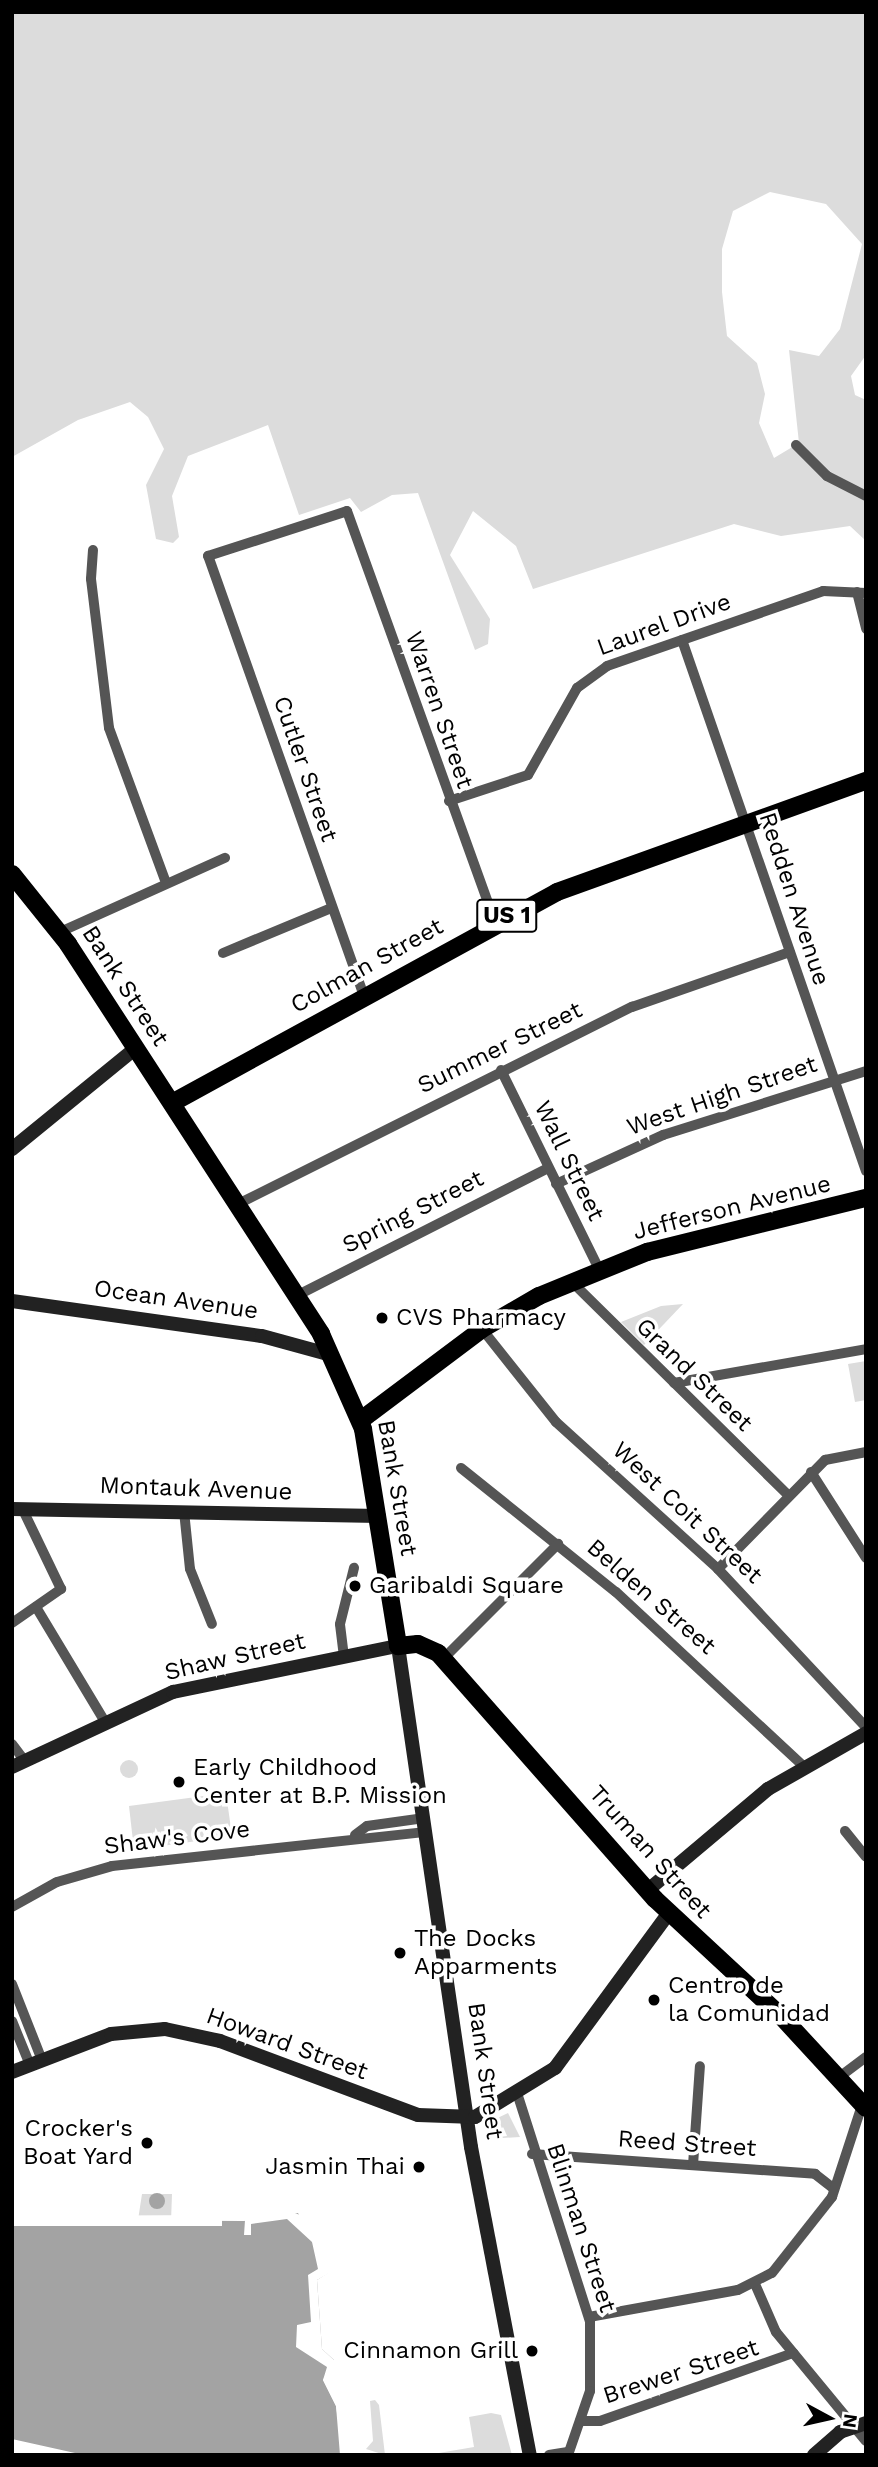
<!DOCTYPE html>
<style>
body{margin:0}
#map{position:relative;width:878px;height:2467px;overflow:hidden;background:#fff;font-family:"Work Sans",sans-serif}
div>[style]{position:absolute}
.green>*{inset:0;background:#dcdcdc}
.round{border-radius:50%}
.water>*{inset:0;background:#a3a3a3}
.pier>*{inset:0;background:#fff}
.street>*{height:10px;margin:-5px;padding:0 5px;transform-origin:5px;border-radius:5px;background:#555}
.secondary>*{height:14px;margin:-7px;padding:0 7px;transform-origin:7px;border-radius:7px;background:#222}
.primary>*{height:18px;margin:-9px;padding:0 9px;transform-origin:9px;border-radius:9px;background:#000}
.dots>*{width:19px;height:19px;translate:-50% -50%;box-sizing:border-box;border:4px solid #fff;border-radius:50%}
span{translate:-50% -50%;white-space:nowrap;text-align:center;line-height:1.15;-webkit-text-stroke:7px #fff;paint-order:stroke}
.shield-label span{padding:2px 5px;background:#fff;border:2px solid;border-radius:5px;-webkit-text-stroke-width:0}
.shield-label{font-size:23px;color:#000;font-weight:700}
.street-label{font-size:24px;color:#000}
.poi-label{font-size:24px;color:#000}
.left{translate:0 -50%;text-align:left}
.right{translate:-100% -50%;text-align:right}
.frame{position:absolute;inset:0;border:14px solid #000;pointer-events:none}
.north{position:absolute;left:794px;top:2383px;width:70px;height:70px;-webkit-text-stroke:5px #fff;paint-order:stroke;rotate:98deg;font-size:19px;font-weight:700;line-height:28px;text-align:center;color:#000}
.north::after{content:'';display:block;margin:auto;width:24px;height:32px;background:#000;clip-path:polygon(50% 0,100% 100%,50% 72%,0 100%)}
</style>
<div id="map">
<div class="green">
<i style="clip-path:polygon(evenodd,12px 12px,866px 12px,866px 355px,851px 376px,855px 395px,866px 400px,866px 541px,850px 526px,781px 536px,734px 524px,533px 589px,516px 546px,473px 511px,450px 555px,490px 619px,488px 644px,475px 650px,418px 493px,392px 495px,361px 512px,350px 498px,299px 515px,268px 425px,188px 456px,172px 496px,179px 537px,173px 543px,156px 539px,146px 485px,164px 449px,148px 417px,130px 402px,78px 420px,12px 457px,12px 12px,770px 192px,826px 204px,862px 244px,840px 329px,819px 356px,789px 350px,799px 443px,774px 458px,759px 423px,765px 394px,757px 363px,727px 336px,722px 292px,722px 249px,733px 211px,770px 192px)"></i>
<i style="clip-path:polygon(683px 1304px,644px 1345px,621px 1322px,661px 1306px)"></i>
<i style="clip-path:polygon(866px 1361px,866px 1400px,855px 1402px,848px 1364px)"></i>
<i class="round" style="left:120px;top:1760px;width:18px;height:18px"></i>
<i style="clip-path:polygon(226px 1793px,232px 1836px,134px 1850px,129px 1806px)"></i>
<i style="clip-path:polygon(508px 2113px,520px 2137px,486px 2139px,487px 2123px)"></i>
<i style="clip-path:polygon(142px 2194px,172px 2194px,171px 2221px,138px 2220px)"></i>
<i style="clip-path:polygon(375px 2400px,379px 2405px,385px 2455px,366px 2449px,373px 2441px,370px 2401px)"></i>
<i style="clip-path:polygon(491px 2413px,501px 2415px,512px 2455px,427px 2455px,474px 2447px,469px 2417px)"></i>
</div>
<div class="water">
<i class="round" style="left:149px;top:2193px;width:16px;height:16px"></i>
<i style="clip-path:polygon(298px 2213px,328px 2273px,317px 2280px,322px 2349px,334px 2360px,323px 2380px,336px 2406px,340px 2455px,84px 2455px,12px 2439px,12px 2220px,244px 2221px)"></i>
</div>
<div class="pier">
<i style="clip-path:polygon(279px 2207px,308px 2218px,331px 2272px,317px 2280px,322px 2349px,336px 2362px,326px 2376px,340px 2406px,343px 2455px,336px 2406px,323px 2380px,327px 2367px,296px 2347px,297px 2325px,311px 2322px,308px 2275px,318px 2269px,312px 2242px,287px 2219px,251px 2224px,251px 2235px,244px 2235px,245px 2220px)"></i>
<i style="clip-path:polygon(12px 2216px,214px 2215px,222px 2216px,222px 2226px,12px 2226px)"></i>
</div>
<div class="street">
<i style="left:796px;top:445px;width:44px;rotate:45deg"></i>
<i style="left:827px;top:476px;width:44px;rotate:27.1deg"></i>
<i style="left:93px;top:550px;width:29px;rotate:94deg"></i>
<i style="left:91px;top:579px;width:150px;rotate:83.1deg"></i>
<i style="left:109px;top:728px;width:165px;rotate:69.8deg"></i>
<i style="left:857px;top:592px;width:38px;rotate:76deg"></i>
<i style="left:682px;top:640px;width:562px;rotate:70.89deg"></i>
<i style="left:449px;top:801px;width:83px;rotate:-18.2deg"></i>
<i style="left:528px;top:775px;width:100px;rotate:-60.6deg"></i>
<i style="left:577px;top:688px;width:37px;rotate:-36deg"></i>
<i style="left:607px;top:666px;width:229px;rotate:-19.1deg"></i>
<i style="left:823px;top:591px;width:43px;rotate:2.7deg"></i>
<i style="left:60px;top:932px;width:181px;rotate:-24.2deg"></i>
<i style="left:223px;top:953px;width:117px;rotate:-22.6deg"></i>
<i style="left:364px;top:996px;width:467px;rotate:-109.5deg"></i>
<i style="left:208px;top:556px;width:146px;rotate:-17.9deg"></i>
<i style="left:347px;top:511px;width:437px;rotate:70.2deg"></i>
<i style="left:501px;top:1070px;width:224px;rotate:63.8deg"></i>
<i style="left:556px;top:1184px;width:118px;rotate:-24.6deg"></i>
<i style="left:663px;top:1135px;width:213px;rotate:-17.5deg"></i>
<i style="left:238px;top:1204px;width:441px;rotate:-26.6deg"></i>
<i style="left:632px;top:1007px;width:167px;rotate:-19.2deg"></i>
<i style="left:573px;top:1283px;width:302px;rotate:44.6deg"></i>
<i style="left:298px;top:1295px;width:280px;rotate:-26.9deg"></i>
<i style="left:482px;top:1329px;width:119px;rotate:51.5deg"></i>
<i style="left:556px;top:1422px;width:219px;rotate:42.2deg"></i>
<i style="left:718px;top:1569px;width:216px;rotate:46.9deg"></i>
<i style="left:674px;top:1383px;width:195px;rotate:-10deg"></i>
<i style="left:461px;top:1468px;width:198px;rotate:38.7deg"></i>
<i style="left:616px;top:1592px;width:257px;rotate:42.9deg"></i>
<i style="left:811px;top:1472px;width:102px;rotate:57.4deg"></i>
<i style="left:184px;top:1511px;width:58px;rotate:84.1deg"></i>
<i style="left:190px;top:1569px;width:59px;rotate:68.2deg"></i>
<i style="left:718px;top:1569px;width:153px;rotate:-45.5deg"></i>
<i style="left:825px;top:1460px;width:42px;rotate:-11deg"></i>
<i style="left:36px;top:1607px;width:134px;rotate:59deg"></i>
<i style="left:12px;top:1623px;width:60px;rotate:-34.8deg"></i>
<i style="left:61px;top:1589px;width:90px;rotate:-115.7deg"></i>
<i style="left:344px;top:1657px;width:33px;rotate:-97deg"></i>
<i style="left:340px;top:1624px;width:58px;rotate:-76deg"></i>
<i style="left:443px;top:1659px;width:163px;rotate:-45deg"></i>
<i style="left:12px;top:1744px;width:21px;rotate:53deg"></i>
<i style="left:845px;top:1831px;width:33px;rotate:51deg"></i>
<i style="left:355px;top:1835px;width:15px;rotate:-37deg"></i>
<i style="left:367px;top:1826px;width:58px;rotate:-8deg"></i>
<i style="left:12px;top:1907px;width:51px;rotate:-29.1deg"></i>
<i style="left:57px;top:1882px;width:57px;rotate:-16.2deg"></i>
<i style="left:112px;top:1866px;width:316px;rotate:-6.2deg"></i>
<i style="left:12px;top:1984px;width:82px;rotate:68.5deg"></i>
<i style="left:12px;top:2021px;width:48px;rotate:67.8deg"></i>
<i style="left:838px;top:2078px;width:35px;rotate:-37deg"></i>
<i style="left:518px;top:2096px;width:237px;rotate:72.3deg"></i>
<i style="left:590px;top:2322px;width:69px;rotate:90deg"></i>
<i style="left:590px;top:2391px;width:68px;rotate:109deg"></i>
<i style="left:532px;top:2154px;width:284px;rotate:4deg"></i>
<i style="left:815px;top:2174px;width:24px;rotate:38deg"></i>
<i style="left:693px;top:2165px;width:99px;rotate:-86deg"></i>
<i style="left:755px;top:2284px;width:52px;rotate:66.4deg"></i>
<i style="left:776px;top:2332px;width:141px;rotate:50.5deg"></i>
<i style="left:589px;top:2317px;width:151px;rotate:-10.3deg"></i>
<i style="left:738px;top:2290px;width:38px;rotate:-27deg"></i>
<i style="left:772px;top:2273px;width:97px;rotate:-51.7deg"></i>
<i style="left:832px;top:2197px;width:97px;rotate:-71.9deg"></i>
<i style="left:580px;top:2421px;width:20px"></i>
<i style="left:600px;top:2421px;width:205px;rotate:-19.4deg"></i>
<i style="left:549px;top:2455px;width:19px;rotate:-9deg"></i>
</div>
<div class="secondary">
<i style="left:12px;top:1149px;width:160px;rotate:-39.2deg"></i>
<i style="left:12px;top:1301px;width:252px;rotate:8deg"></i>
<i style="left:262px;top:1336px;width:72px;rotate:15.4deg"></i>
<i style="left:12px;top:1509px;width:367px;rotate:1.1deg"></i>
<i style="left:12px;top:1767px;width:178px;rotate:-25deg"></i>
<i style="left:173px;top:1692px;width:230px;rotate:-11.6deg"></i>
<i style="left:398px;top:1646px;width:506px;rotate:81.71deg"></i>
<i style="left:471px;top:2147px;width:314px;rotate:79.2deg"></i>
<i style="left:648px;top:1890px;width:157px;rotate:-40.1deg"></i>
<i style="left:768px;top:1789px;width:113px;rotate:-29.7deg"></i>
<i style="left:12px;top:2072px;width:106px;rotate:-21deg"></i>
<i style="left:111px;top:2034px;width:54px;rotate:-5.3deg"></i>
<i style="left:165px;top:2029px;width:56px;rotate:12.3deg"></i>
<i style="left:220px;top:2041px;width:211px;rotate:20.5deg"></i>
<i style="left:418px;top:2115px;width:57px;rotate:2deg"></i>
<i style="left:475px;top:2117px;width:94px;rotate:-31.5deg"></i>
<i style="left:555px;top:2068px;width:192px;rotate:-53.7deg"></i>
<i style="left:814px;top:2455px;width:35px;rotate:-41deg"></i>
<i style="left:840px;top:2432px;width:28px;rotate:-19deg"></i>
</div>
<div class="primary">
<i style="left:12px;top:874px;width:90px;rotate:51.3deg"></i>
<i style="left:68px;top:944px;width:465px;rotate:57deg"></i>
<i style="left:321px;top:1334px;width:104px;rotate:66.1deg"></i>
<i style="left:363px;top:1429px;width:220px;rotate:80.8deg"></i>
<i style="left:398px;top:1646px;width:20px;rotate:-6deg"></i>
<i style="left:418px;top:1644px;width:22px;rotate:24deg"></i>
<i style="left:438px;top:1653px;width:328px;rotate:48.6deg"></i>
<i style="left:655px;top:1899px;width:172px;rotate:42.9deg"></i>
<i style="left:781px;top:2016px;width:125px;rotate:47.3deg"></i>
<i style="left:172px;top:1103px;width:439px;rotate:-28.7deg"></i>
<i style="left:557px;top:892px;width:328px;rotate:-19.8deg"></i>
<i style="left:361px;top:1420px;width:151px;rotate:-36.9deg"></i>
<i style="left:482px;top:1329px;width:66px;rotate:-30.1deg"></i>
<i style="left:539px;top:1296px;width:117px;rotate:-22.2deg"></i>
<i style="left:647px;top:1252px;width:226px;rotate:-13.9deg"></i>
</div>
<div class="dots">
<i style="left:382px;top:1318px;background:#000"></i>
<i style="left:355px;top:1586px;background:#000"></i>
<i style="left:179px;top:1782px;background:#000"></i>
<i style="left:400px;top:1953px;background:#000"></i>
<i style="left:654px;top:2000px;background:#000"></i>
<i style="left:147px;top:2143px;background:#000"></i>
<i style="left:419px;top:2167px;background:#000"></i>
<i style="left:532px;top:2351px;background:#000"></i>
</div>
<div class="shield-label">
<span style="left:507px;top:916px">US 1</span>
</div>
<div class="street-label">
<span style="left:664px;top:625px;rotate:-20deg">Laurel Drive</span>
<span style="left:439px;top:710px;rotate:71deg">Warren Street</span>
<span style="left:305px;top:769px;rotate:71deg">Cutler Street</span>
<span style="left:794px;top:899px;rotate:72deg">Redden Avenue</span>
<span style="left:367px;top:966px;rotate:-29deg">Colman Street</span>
<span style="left:125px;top:986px;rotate:57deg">Bank Street</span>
<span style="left:500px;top:1048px;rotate:-26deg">Summer Street</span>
<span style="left:722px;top:1096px;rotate:-19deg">West High Street</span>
<span style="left:569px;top:1161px;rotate:64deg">Wall Street</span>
<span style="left:732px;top:1208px;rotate:-14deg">Jefferson Avenue</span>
<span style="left:413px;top:1212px;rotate:-27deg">Spring Street</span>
<span style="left:176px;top:1300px;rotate:8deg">Ocean Avenue</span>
<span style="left:694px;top:1375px;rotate:44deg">Grand Street</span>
<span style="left:397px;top:1488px;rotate:80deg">Bank Street</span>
<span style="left:196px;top:1489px;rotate:2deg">Montauk Avenue</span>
<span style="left:687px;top:1513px;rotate:43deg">West Coit Street</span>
<span style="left:651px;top:1597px;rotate:41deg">Belden Street</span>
<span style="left:235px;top:1657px;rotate:-13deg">Shaw Street</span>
<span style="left:177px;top:1838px;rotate:-7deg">Shaw's Cove</span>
<span style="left:650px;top:1852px;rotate:48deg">Truman Street</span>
<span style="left:287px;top:2044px;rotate:20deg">Howard Street</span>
<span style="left:485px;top:2071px;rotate:82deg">Bank Street</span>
<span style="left:687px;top:2144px;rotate:4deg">Reed Street</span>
<span style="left:581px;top:2228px;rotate:72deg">Blinman Street</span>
<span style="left:681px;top:2372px;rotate:-18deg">Brewer Street</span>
</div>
<div class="poi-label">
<span class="left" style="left:396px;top:1318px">CVS Pharmacy</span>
<span class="left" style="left:369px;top:1586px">Garibaldi Square</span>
<span class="left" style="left:193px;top:1782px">Early Childhood<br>Center at B.P. Mission</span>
<span class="left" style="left:414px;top:1953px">The Docks<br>Apparments</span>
<span class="left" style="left:668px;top:2000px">Centro de<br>la Comunidad</span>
<span class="right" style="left:133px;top:2143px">Crocker's<br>Boat Yard</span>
<span class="right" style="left:405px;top:2167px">Jasmin Thai</span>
<span class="right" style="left:518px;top:2351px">Cinnamon Grill</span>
</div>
<div class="frame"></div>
<div class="north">N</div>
</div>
